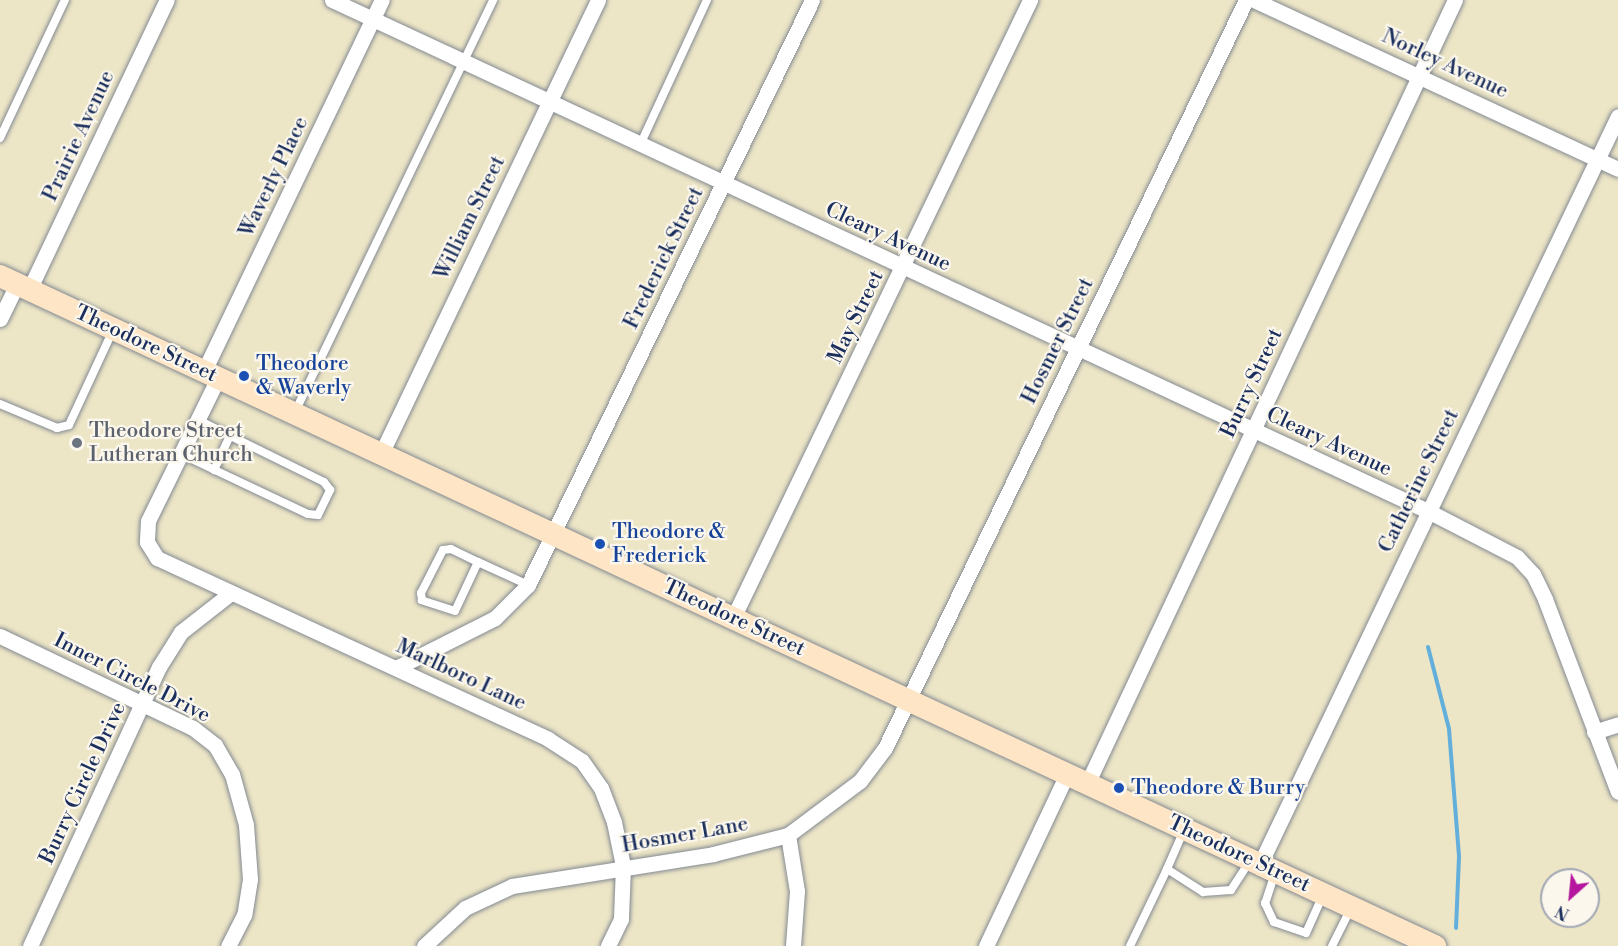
<!DOCTYPE html>
<style>
body{margin:0}
#map{position:relative;width:1618px;height:946px;overflow:hidden;background:#ece5c6;font-family:"Libre Bodoni",serif}
div>[style]{position:absolute}
.stream>*{height:4px;margin:-2px;padding:0 2px;transform-origin:2px;border-radius:2px;background:#63afdc}
.roads{filter:drop-shadow(0 0 2px #848a92) drop-shadow(0 0 2px #848a92)}
.service>*{height:8px;margin:-4px;padding:0 4px;transform-origin:4px;border-radius:4px;background:#fff}
.minor>*{height:15px;margin:-7.5px;padding:0 7.5px;transform-origin:7.5px;border-radius:7.5px;background:#fff}
.secondary>*{height:22px;margin:-11px;padding:0 11px;transform-origin:11px;border-radius:11px;background:#fde5c5}
.dots>*{width:16px;height:16px;translate:-50% -50%;box-sizing:border-box;border:3px solid #fbf7ec;border-radius:50%}
span{translate:-50% -50%;white-space:nowrap;text-align:center;line-height:1.15;-webkit-text-stroke:4.5px #fbf7ec;paint-order:stroke}
.street-label{font-size:21px;color:#1b2f5e}
.transit-label{font-size:21px;color:#164399}
.left{translate:0 -50%;text-align:left}
.worship-label{font-size:21px;color:#5b616d}
.north{position:absolute;left:1540px;top:868px;width:60px;height:60px;box-sizing:border-box;background:#fbf7ec;border:2px solid #a1a7b3;border-radius:50%;rotate:207deg;font-size:16px;font-weight:700;line-height:24px;text-align:center;color:#1b2f5e}
.north::after{content:'';display:block;margin:auto;width:21px;height:27px;background:#b5179e;clip-path:polygon(50% 0,100% 100%,50% 72%,0 100%)}
</style>
<div id="map">
<div class="stream">
<i style="left:1428px;top:647px;width:85px;rotate:75.6deg"></i>
<i style="left:1449px;top:729px;width:128px;rotate:85.5deg"></i>
<i style="left:1459px;top:857px;width:71px;rotate:92.4deg"></i>
</div>
<div class="roads">
<div class="service">
<i style="left:0;top:138px;width:153px;rotate:-64.8deg"></i>
<i style="left:640px;top:145px;width:160px;rotate:-65.2deg"></i>
<i style="left:0;top:404px;width:62px;rotate:22.8deg"></i>
<i style="left:57px;top:428px;width:12px;rotate:-14deg"></i>
<i style="left:69px;top:425px;width:105px;rotate:-65.1deg"></i>
<i style="left:295px;top:412px;width:457px;rotate:-64.3deg"></i>
<i style="left:181px;top:454px;width:140px;rotate:25.3deg"></i>
<i style="left:308px;top:514px;width:10px;rotate:6deg"></i>
<i style="left:318px;top:515px;width:28px;rotate:-64deg"></i>
<i style="left:330px;top:490px;width:10px;rotate:-127deg"></i>
<i style="left:324px;top:482px;width:140px;rotate:-153.8deg"></i>
<i style="left:214px;top:470px;width:38px;rotate:-65deg"></i>
<i style="left:478px;top:562px;width:54px;rotate:115.1deg"></i>
<i style="left:455px;top:611px;width:35px;rotate:-162deg"></i>
<i style="left:422px;top:600px;width:7px;rotate:-98deg"></i>
<i style="left:421px;top:593px;width:48px;rotate:-62.9deg"></i>
<i style="left:443px;top:550px;width:8px;rotate:-7deg"></i>
<i style="left:451px;top:549px;width:30px;rotate:26deg"></i>
<i style="left:478px;top:562px;width:55px;rotate:24.7deg"></i>
<i style="left:1184px;top:830px;width:43px;rotate:113.6deg"></i>
<i style="left:1167px;top:869px;width:43px;rotate:32.6deg"></i>
<i style="left:1203px;top:892px;width:28px;rotate:-4deg"></i>
<i style="left:1231px;top:890px;width:33px;rotate:-57deg"></i>
<i style="left:1275px;top:873px;width:32px;rotate:108deg"></i>
<i style="left:1265px;top:903px;width:21px;rotate:65deg"></i>
<i style="left:1274px;top:922px;width:34px;rotate:19deg"></i>
<i style="left:1306px;top:933px;width:42px;rotate:-65.9deg"></i>
<i style="left:1130px;top:946px;width:85px;rotate:-64.3deg"></i>
<i style="left:1332px;top:946px;width:42px;rotate:-63.4deg"></i>
</div>
<div class="minor">
<i style="left:332px;top:0;width:1209px;rotate:25deg"></i>
<i style="left:1428px;top:511px;width:100px;rotate:27.3deg"></i>
<i style="left:1517px;top:557px;width:23px;rotate:47deg"></i>
<i style="left:1533px;top:574px;width:28px;rotate:64deg"></i>
<i style="left:1545px;top:599px;width:206px;rotate:69.3deg"></i>
<i style="left:1254px;top:0;width:401px;rotate:24.9deg"></i>
<i style="left:29px;top:290px;width:321px;rotate:-64.6deg"></i>
<i style="left:0;top:319px;width:39px;rotate:-64deg"></i>
<i style="left:204px;top:371px;width:411px;rotate:-64.4deg"></i>
<i style="left:218px;top:378px;width:159px;rotate:116.1deg"></i>
<i style="left:148px;top:521px;width:21px;rotate:93deg"></i>
<i style="left:147px;top:542px;width:19px;rotate:58deg"></i>
<i style="left:157px;top:558px;width:431px;rotate:24.8deg"></i>
<i style="left:548px;top:739px;width:40px;rotate:32.9deg"></i>
<i style="left:582px;top:761px;width:33px;rotate:55deg"></i>
<i style="left:601px;top:788px;width:36px;rotate:69deg"></i>
<i style="left:614px;top:822px;width:45px;rotate:78.4deg"></i>
<i style="left:623px;top:866px;width:53px;rotate:92.2deg"></i>
<i style="left:621px;top:919px;width:30px;rotate:116deg"></i>
<i style="left:381px;top:454px;width:503px;rotate:-64.45deg"></i>
<i style="left:733px;top:618px;width:686px;rotate:-64.33deg"></i>
<i style="left:0;top:636px;width:214px;rotate:25.5deg"></i>
<i style="left:193px;top:728px;width:28px;rotate:38deg"></i>
<i style="left:215px;top:745px;width:34px;rotate:60deg"></i>
<i style="left:232px;top:774px;width:53px;rotate:74.6deg"></i>
<i style="left:246px;top:825px;width:54px;rotate:85.8deg"></i>
<i style="left:250px;top:879px;width:36px;rotate:99deg"></i>
<i style="left:244px;top:915px;width:35px;rotate:117deg"></i>
<i style="left:396px;top:668px;width:111px;rotate:-26.8deg"></i>
<i style="left:495px;top:618px;width:47px;rotate:-45deg"></i>
<i style="left:528px;top:585px;width:650px;rotate:-64.1deg"></i>
<i style="left:1594px;top:732px;width:25px;rotate:-18deg"></i>
<i style="left:1087px;top:784px;width:866px;rotate:-64.86deg"></i>
<i style="left:788px;top:835px;width:57px;rotate:80.9deg"></i>
<i style="left:797px;top:891px;width:55px;rotate:94.2deg"></i>
<i style="left:1260px;top:864px;width:829px;rotate:-64.42deg"></i>
<i style="left:30px;top:946px;width:307px;rotate:-65.2deg"></i>
<i style="left:159px;top:667px;width:41px;rotate:-57.8deg"></i>
<i style="left:181px;top:632px;width:63px;rotate:-38deg"></i>
<i style="left:424px;top:946px;width:56px;rotate:-42.8deg"></i>
<i style="left:465px;top:908px;width:52px;rotate:-25.1deg"></i>
<i style="left:512px;top:886px;width:204px;rotate:-9deg"></i>
<i style="left:713px;top:854px;width:77px;rotate:-14.2deg"></i>
<i style="left:788px;top:835px;width:90px;rotate:-36.9deg"></i>
<i style="left:860px;top:781px;width:41px;rotate:-52.9deg"></i>
<i style="left:885px;top:748px;width:831px;rotate:-64.24deg"></i>
<i style="left:986px;top:946px;width:190px;rotate:-64.8deg"></i>
</div>
<div class="secondary">
<i style="left:0;top:276px;width:1584px;rotate:25.03deg"></i>
</div>
</div>
<div class="dots">
<i style="left:244px;top:376px;background:#1a4fb4"></i>
<i style="left:77px;top:443px;background:#6b7280"></i>
<i style="left:600px;top:544px;background:#1a4fb4"></i>
<i style="left:1119px;top:788px;background:#1a4fb4"></i>
</div>
<div class="street-label">
<span style="left:1445px;top:64px;rotate:25deg">Norley Avenue</span>
<span style="left:79px;top:136px;rotate:-65deg">Prairie Avenue</span>
<span style="left:274px;top:177px;rotate:-64deg">Waverly Place</span>
<span style="left:470px;top:218px;rotate:-64deg">William Street</span>
<span style="left:888px;top:237px;rotate:25deg">Cleary Avenue</span>
<span style="left:664px;top:258px;rotate:-64deg">Frederick Street</span>
<span style="left:856px;top:317px;rotate:-64deg">May Street</span>
<span style="left:1058px;top:341px;rotate:-64deg">Hosmer Street</span>
<span style="left:146px;top:344px;rotate:25deg">Theodore Street</span>
<span style="left:1252px;top:383px;rotate:-65deg">Burry Street</span>
<span style="left:1329px;top:442px;rotate:25deg">Cleary Avenue</span>
<span style="left:1419px;top:481px;rotate:-64deg">Catherine Street</span>
<span style="left:734px;top:618px;rotate:25deg">Theodore Street</span>
<span style="left:461px;top:675px;rotate:25deg">Marlboro Lane</span>
<span style="left:132px;top:678px;rotate:27deg">Inner Circle Drive</span>
<span style="left:83px;top:783px;rotate:-65deg">Burry Circle Drive</span>
<span style="left:685px;top:835px;rotate:-10deg">Hosmer Lane</span>
<span style="left:1239px;top:854px;rotate:25deg">Theodore Street</span>
</div>
<div class="transit-label">
<span class="left" style="left:256px;top:376px">Theodore<br>&amp; Waverly</span>
<span class="left" style="left:612px;top:544px">Theodore &amp;<br>Frederick</span>
<span class="left" style="left:1131px;top:788px">Theodore &amp; Burry</span>
</div>
<div class="worship-label">
<span class="left" style="left:89px;top:443px">Theodore Street<br>Lutheran Church</span>
</div>
<div class="north">N</div>
</div>
